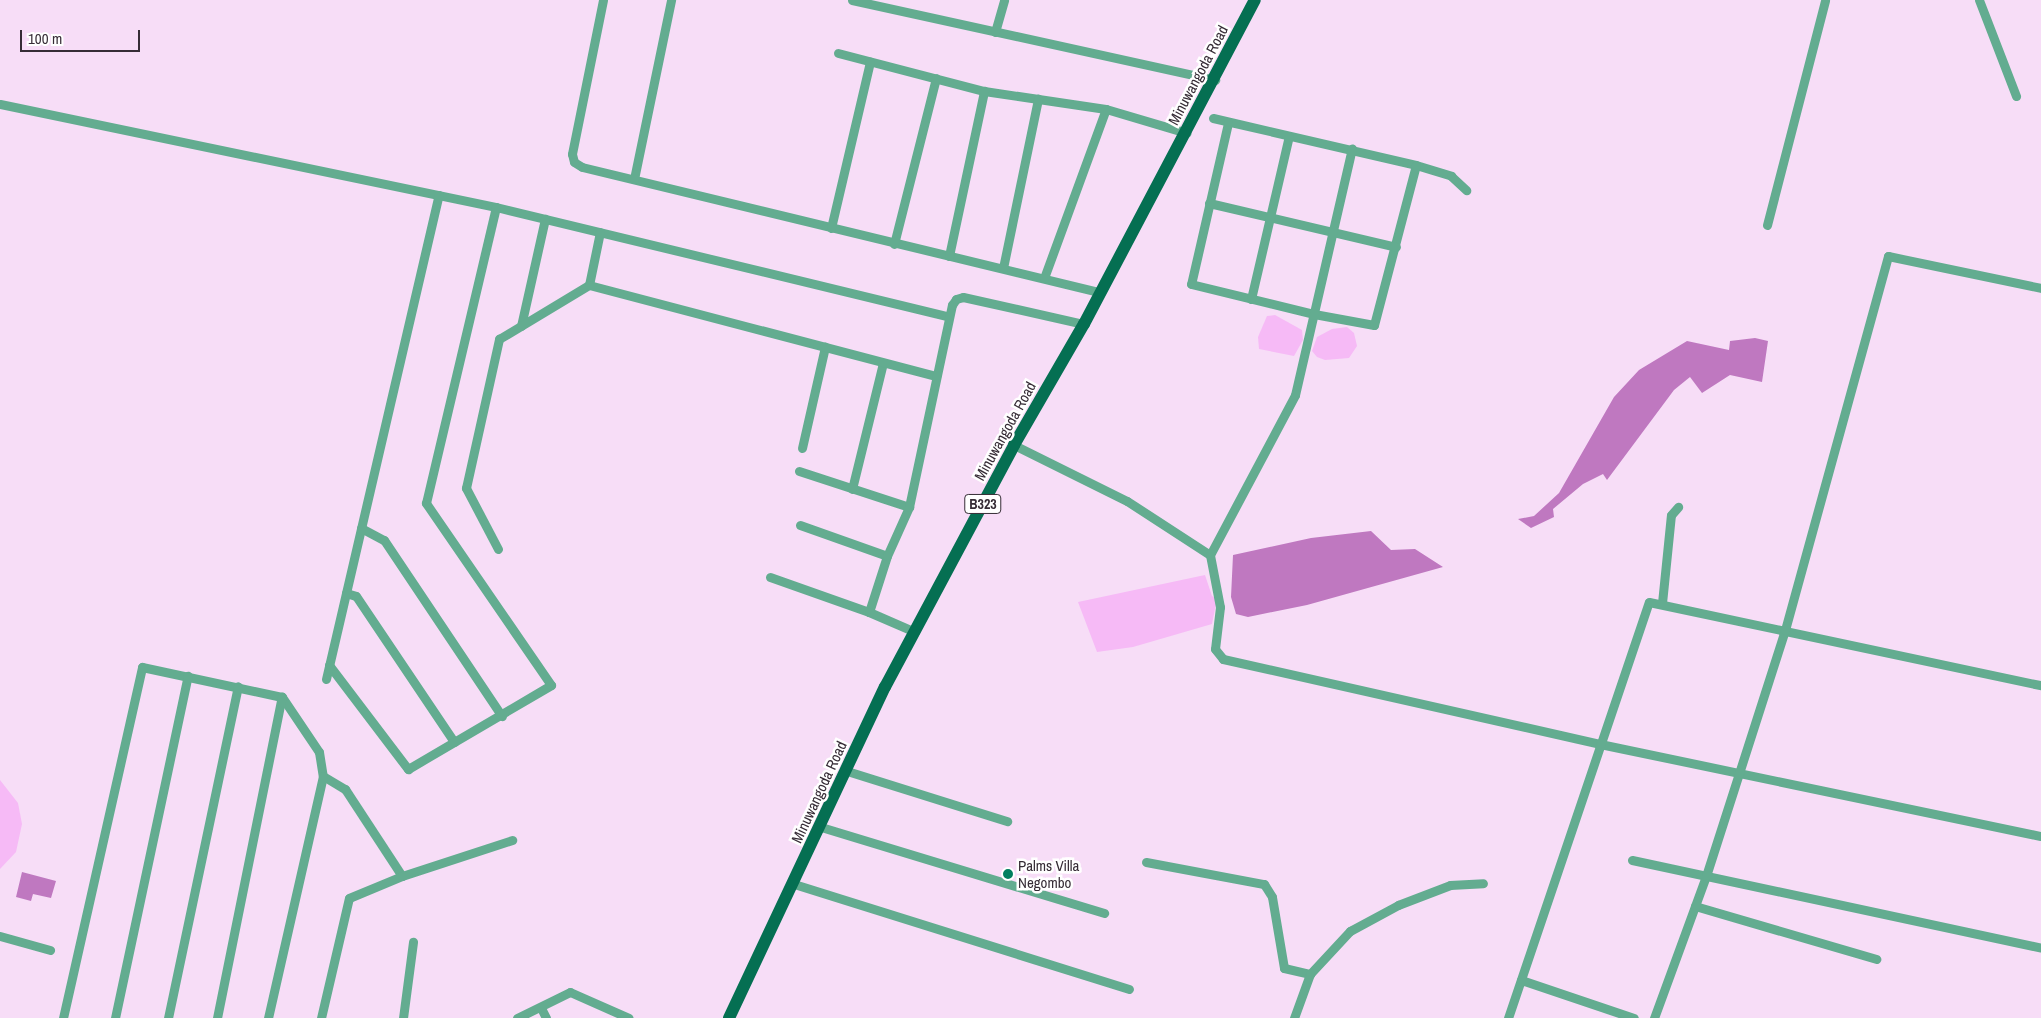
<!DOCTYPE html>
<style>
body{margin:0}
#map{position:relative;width:2041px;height:1018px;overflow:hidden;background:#f7ddf7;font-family:"Archivo Narrow",sans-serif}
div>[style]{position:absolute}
.green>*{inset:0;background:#f6baf6}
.water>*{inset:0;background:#bf78c0}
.street>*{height:9px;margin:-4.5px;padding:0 4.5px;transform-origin:4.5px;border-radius:4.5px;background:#63ac90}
.primary>*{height:12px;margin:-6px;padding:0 6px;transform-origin:6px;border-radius:6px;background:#056f52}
.dots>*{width:14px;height:14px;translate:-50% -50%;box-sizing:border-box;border:2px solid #fff;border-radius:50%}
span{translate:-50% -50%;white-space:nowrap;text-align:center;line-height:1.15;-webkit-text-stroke:5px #fff;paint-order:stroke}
.shield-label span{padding:1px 4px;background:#fff;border:1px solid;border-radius:4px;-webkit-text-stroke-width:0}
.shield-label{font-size:14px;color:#362c36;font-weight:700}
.street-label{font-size:15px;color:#362c36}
.poi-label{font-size:15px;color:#362c36}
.left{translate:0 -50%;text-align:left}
.scale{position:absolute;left:20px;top:30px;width:120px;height:22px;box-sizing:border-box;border:2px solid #362c36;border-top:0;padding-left:6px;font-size:15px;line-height:18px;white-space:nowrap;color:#362c36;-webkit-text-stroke:4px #fff;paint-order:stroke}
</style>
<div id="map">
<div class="green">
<i style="clip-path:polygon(1275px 315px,1302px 330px,1303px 340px,1294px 356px,1259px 349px,1258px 337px,1267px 316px)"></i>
<i style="clip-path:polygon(1347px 327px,1354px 333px,1357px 346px,1349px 358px,1325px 360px,1317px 357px,1312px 351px,1317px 337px,1332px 329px)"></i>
<i style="clip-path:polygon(1205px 575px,1212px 596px,1217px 599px,1212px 624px,1133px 647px,1097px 652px,1078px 602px)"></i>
<i style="clip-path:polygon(0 780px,18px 803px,22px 824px,16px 852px,0 869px)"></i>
</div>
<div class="water">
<i style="clip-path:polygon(1755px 338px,1768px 341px,1762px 382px,1730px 375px,1702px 393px,1690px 377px,1674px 390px,1607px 480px,1603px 474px,1583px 484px,1553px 509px,1554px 517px,1531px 528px,1518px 519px,1534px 516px,1559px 493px,1614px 397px,1639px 370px,1687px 341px,1729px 350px,1730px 341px)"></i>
<i style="clip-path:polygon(1371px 531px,1391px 550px,1415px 549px,1443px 567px,1307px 605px,1248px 617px,1236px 614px,1231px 597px,1233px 555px,1311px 538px)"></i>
<i style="clip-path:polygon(22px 872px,56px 881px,51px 898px,33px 894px,31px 901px,16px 897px)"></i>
</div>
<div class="street">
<i style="left:603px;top:0;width:157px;rotate:101.4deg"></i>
<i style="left:572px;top:154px;width:8px;rotate:76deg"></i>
<i style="left:574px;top:162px;width:9px;rotate:32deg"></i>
<i style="left:582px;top:167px;width:532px;rotate:13.59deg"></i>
<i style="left:852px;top:0;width:372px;rotate:12.4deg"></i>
<i style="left:1979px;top:0;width:103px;rotate:68.9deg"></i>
<i style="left:995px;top:32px;width:33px;rotate:-74deg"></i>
<i style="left:838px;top:53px;width:151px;rotate:14.6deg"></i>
<i style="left:984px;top:91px;width:123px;rotate:8.4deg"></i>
<i style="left:1106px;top:109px;width:84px;rotate:16.5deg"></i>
<i style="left:0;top:104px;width:507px;rotate:11.73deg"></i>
<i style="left:496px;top:207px;width:466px;rotate:13.6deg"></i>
<i style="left:1213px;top:118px;width:208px;rotate:13deg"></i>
<i style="left:1416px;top:165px;width:37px;rotate:17deg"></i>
<i style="left:1451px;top:176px;width:21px;rotate:43deg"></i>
<i style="left:1228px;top:123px;width:165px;rotate:102.9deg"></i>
<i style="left:1191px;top:284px;width:127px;rotate:13.7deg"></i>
<i style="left:1314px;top:314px;width:61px;rotate:10.4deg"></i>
<i style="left:1374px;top:325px;width:165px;rotate:-75.3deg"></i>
<i style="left:634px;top:179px;width:183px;rotate:-78.3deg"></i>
<i style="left:1209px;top:203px;width:192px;rotate:13.2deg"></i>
<i style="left:1767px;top:225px;width:232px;rotate:-75.5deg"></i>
<i style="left:831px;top:228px;width:171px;rotate:-76.8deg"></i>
<i style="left:894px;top:244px;width:171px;rotate:-75.8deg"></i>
<i style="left:949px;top:256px;width:169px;rotate:-78deg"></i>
<i style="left:1003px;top:268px;width:173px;rotate:-78.3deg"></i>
<i style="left:1044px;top:278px;width:180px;rotate:-69.9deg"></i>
<i style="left:589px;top:285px;width:54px;rotate:-78.3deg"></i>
<i style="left:1251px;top:299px;width:167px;rotate:-76.9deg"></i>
<i style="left:521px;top:326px;width:110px;rotate:-77.4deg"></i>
<i style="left:1014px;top:445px;width:126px;rotate:26.4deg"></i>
<i style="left:1127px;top:501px;width:99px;rotate:33deg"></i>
<i style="left:1210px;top:555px;width:53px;rotate:79.1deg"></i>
<i style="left:1220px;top:607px;width:42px;rotate:96.8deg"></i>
<i style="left:1215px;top:649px;width:13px;rotate:51deg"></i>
<i style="left:1223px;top:659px;width:386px;rotate:12.7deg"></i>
<i style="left:1600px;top:744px;width:450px;rotate:11.8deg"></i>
<i style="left:802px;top:448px;width:104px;rotate:-77.2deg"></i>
<i style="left:799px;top:471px;width:116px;rotate:18.1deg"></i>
<i style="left:852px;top:489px;width:130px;rotate:-76.2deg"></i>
<i style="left:800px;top:525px;width:92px;rotate:19.6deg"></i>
<i style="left:361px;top:528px;width:26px;rotate:28deg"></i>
<i style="left:384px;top:540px;width:212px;rotate:56.2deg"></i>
<i style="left:498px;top:549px;width:69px;rotate:-117.7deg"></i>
<i style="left:466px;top:488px;width:153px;rotate:-77.5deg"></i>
<i style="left:499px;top:339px;width:105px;rotate:-31deg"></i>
<i style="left:589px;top:285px;width:359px;rotate:14.7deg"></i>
<i style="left:1210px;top:555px;width:181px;rotate:-62deg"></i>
<i style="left:1295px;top:395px;width:253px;rotate:-77deg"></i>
<i style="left:770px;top:577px;width:105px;rotate:19.5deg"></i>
<i style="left:869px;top:612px;width:59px;rotate:-72.2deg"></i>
<i style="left:887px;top:556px;width:54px;rotate:-65.8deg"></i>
<i style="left:909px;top:507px;width:207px;rotate:-78deg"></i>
<i style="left:952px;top:305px;width:7px;rotate:-56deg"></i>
<i style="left:956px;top:299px;width:7px;rotate:-16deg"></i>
<i style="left:963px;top:297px;width:124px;rotate:12.6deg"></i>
<i style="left:346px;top:593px;width:10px;rotate:17deg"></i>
<i style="left:356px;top:596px;width:176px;rotate:56.1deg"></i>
<i style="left:1662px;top:603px;width:88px;rotate:-84.2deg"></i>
<i style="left:1671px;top:515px;width:11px;rotate:-49deg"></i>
<i style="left:869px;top:612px;width:50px;rotate:23.5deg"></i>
<i style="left:329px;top:665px;width:131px;rotate:52.8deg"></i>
<i style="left:408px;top:769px;width:166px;rotate:-30.4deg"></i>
<i style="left:551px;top:685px;width:221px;rotate:-124.5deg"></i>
<i style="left:426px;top:503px;width:304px;rotate:-76.7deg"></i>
<i style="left:326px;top:679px;width:497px;rotate:-76.9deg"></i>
<i style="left:847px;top:771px;width:168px;rotate:17.4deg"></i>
<i style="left:821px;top:827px;width:296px;rotate:16.9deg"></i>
<i style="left:1632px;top:860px;width:418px;rotate:12.1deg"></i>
<i style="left:1146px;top:862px;width:120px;rotate:10.6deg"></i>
<i style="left:1264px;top:884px;width:15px;rotate:58deg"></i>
<i style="left:1272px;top:897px;width:72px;rotate:80.4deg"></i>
<i style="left:1284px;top:968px;width:27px;rotate:13deg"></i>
<i style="left:794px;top:884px;width:351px;rotate:17.4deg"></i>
<i style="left:1695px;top:906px;width:189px;rotate:16.3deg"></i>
<i style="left:0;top:936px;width:52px;rotate:15.6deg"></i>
<i style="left:1521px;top:980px;width:119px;rotate:18.6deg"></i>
<i style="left:541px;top:1008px;width:11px;rotate:63deg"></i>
<i style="left:63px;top:1018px;width:360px;rotate:-77.3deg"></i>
<i style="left:142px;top:667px;width:143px;rotate:12.1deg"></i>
<i style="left:282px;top:697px;width:66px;rotate:56.1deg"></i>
<i style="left:319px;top:752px;width:24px;rotate:81deg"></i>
<i style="left:323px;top:776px;width:26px;rotate:31deg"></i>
<i style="left:345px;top:789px;width:104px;rotate:56.8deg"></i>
<i style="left:115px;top:1018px;width:350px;rotate:-78deg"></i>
<i style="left:168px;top:1018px;width:339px;rotate:-78.1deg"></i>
<i style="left:217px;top:1018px;width:328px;rotate:-78.6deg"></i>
<i style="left:268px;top:1018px;width:248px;rotate:-77.2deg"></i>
<i style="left:321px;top:1018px;width:123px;rotate:-76.9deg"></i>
<i style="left:349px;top:898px;width:57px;rotate:-22.5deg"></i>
<i style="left:402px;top:876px;width:116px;rotate:-18.1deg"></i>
<i style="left:403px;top:1018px;width:77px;rotate:-82.5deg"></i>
<i style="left:517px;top:1018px;width:59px;rotate:-26.1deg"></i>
<i style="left:570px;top:992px;width:64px;rotate:23.8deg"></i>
<i style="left:1294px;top:1018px;width:47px;rotate:-70deg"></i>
<i style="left:1310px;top:974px;width:59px;rotate:-47.1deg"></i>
<i style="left:1350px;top:931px;width:55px;rotate:-28.4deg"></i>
<i style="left:1398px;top:905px;width:56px;rotate:-21deg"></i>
<i style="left:1450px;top:885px;width:33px;rotate:-3deg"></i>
<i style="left:1508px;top:1018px;width:439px;rotate:-71.3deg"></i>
<i style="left:1649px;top:602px;width:401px;rotate:12deg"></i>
<i style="left:1654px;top:1018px;width:151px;rotate:-69.9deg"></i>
<i style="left:1706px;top:876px;width:258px;rotate:-72.2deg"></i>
<i style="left:1785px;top:630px;width:388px;rotate:-74.6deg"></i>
<i style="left:1888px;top:256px;width:156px;rotate:11.8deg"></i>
</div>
<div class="primary">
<i style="left:729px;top:1018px;width:366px;rotate:-64.8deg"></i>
<i style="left:885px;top:687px;width:274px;rotate:-61.9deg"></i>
<i style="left:1014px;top:445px;width:140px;rotate:-60deg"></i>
<i style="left:1084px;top:324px;width:366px;rotate:-62.2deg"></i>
</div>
<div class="dots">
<i style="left:1008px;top:874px;background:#017f5f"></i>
</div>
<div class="shield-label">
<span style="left:983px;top:504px">B323</span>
</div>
<div class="street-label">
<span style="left:1198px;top:75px;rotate:-62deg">Minuwangoda Road</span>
<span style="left:1005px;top:431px;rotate:-61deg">Minuwangoda Road</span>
<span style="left:819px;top:792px;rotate:-65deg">Minuwangoda Road</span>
</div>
<div class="poi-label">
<span class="left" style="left:1018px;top:874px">Palms Villa<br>Negombo</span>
</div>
<div class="scale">100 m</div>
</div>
